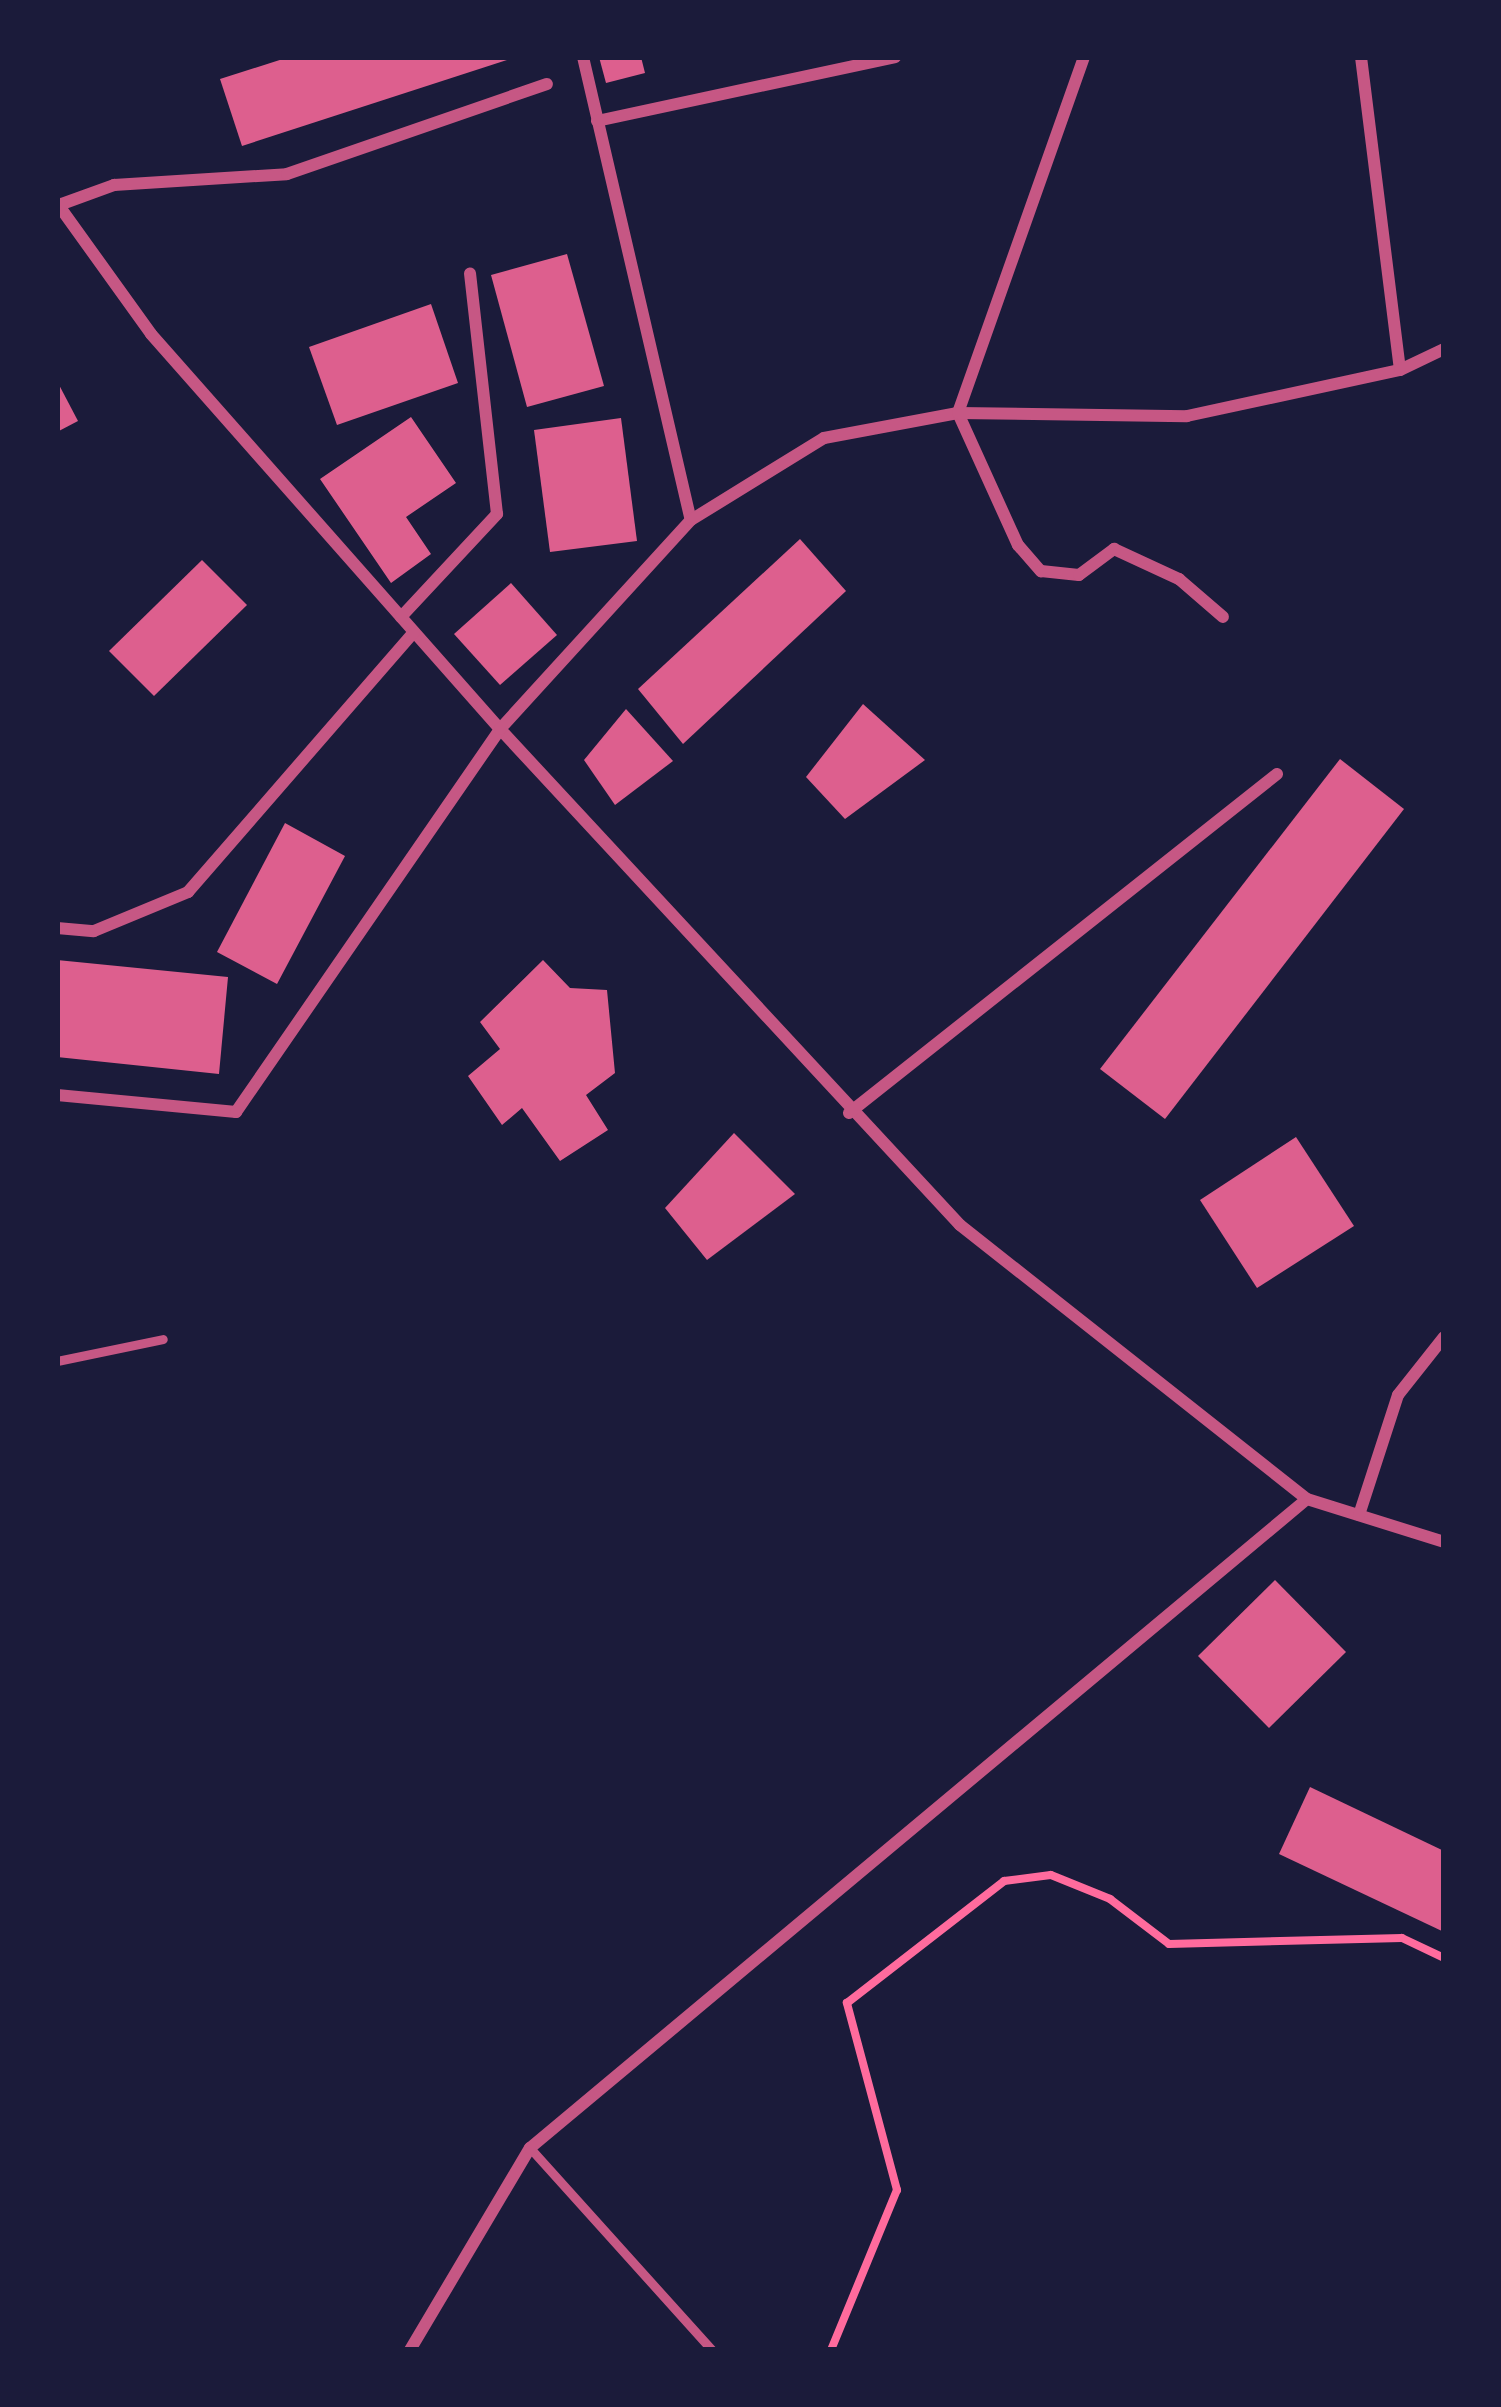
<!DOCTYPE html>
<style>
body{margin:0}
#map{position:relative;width:1501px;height:2407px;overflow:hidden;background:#1b1b3a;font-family:Signika,sans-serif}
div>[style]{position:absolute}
.building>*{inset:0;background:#dd5f8e}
.path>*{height:8px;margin:-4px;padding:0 4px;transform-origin:4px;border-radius:4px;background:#ff6b9d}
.service>*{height:9px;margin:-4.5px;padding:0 4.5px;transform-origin:4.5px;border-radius:4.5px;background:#c65784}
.minor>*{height:12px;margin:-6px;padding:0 6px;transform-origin:6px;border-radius:6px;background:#c65784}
span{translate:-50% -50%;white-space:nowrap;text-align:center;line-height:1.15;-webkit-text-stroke:12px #1b1b3a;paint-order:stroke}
.frame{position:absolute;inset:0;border:60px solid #1b1b3a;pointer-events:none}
</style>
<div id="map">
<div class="building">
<i style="clip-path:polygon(289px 57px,513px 57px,513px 58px,242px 146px,220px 79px)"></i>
<i style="clip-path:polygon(599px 57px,641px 57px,645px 73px,606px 83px)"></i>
<i style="clip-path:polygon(567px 254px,604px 386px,527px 407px,491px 275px)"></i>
<i style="clip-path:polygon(431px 304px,458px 383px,337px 425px,309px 347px)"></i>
<i style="clip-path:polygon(57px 381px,78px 421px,57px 432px)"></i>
<i style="clip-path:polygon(411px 417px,456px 483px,406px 517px,431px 554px,391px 583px,320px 479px)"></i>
<i style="clip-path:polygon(621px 418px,637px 541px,550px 552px,534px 430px)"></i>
<i style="clip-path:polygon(800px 539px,846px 591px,683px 744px,638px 689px)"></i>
<i style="clip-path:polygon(202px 560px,247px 605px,154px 696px,109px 651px)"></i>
<i style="clip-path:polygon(511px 583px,557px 635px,500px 685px,454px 634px)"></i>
<i style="clip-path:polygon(863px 704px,925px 760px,845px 819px,806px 777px)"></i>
<i style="clip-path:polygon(626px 709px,673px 761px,615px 805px,584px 760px)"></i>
<i style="clip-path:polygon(1340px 759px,1404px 809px,1165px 1119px,1100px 1069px)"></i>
<i style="clip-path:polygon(285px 823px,345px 856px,277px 984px,217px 952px)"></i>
<i style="clip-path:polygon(57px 960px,228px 977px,219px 1074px,57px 1057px)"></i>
<i style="clip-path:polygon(543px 960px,570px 988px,607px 990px,615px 1073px,586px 1095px,608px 1130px,560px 1161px,522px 1108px,502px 1125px,468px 1076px,500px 1049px,480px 1022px)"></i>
<i style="clip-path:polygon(734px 1133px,795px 1194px,707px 1260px,665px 1208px)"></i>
<i style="clip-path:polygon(1296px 1137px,1354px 1226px,1257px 1288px,1200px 1200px)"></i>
<i style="clip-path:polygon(1275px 1580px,1346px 1652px,1269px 1728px,1198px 1656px)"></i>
<i style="clip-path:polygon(1310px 1787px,1444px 1851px,1444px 1932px,1279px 1854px)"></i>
</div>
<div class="path">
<i style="left:831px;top:2350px;width:173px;rotate:-67.6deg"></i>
<i style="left:897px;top:2190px;width:194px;rotate:-105deg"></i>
<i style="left:847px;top:2003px;width:199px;rotate:-37.8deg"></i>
<i style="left:1004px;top:1881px;width:47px;rotate:-7.3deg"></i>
<i style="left:1051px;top:1875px;width:64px;rotate:22.1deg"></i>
<i style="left:1110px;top:1899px;width:74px;rotate:37.3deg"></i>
<i style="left:1169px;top:1944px;width:233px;rotate:-1.5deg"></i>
<i style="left:1402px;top:1938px;width:47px;rotate:25.5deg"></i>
</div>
<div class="service">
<i style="left:57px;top:1361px;width:108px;rotate:-11.7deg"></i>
<i style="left:530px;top:2148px;width:272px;rotate:48deg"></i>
</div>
<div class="minor">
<i style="left:583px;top:57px;width:475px;rotate:76.9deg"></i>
<i style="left:1084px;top:57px;width:378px;rotate:109.5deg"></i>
<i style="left:958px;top:413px;width:145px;rotate:65.6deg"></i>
<i style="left:1018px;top:545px;width:35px;rotate:49deg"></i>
<i style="left:1041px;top:571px;width:38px;rotate:6deg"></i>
<i style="left:1079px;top:575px;width:44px;rotate:-36.6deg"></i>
<i style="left:1114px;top:549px;width:72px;rotate:24.8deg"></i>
<i style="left:1179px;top:579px;width:58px;rotate:40.8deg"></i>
<i style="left:1361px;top:57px;width:315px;rotate:82.9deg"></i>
<i style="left:597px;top:121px;width:305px;rotate:-12.1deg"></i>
<i style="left:57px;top:203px;width:161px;rotate:54.3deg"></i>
<i style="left:151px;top:334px;width:527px;rotate:48.54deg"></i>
<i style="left:500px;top:729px;width:676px;rotate:47.16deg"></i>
<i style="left:960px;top:1225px;width:442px;rotate:38.3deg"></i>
<i style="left:1307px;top:1499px;width:144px;rotate:17.4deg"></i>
<i style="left:59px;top:205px;width:59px;rotate:-20deg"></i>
<i style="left:114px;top:185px;width:173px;rotate:-3.6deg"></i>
<i style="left:287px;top:174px;width:275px;rotate:-19.1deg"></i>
<i style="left:401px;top:617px;width:141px;rotate:-47deg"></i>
<i style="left:497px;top:514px;width:242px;rotate:-96.4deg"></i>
<i style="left:57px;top:928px;width:37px;rotate:5deg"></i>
<i style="left:94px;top:931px;width:102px;rotate:-22.5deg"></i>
<i style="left:188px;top:892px;width:344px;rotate:-49deg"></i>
<i style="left:57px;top:1095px;width:180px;rotate:5.4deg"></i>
<i style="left:236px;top:1112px;width:465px;rotate:-55.4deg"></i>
<i style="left:500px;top:729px;width:283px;rotate:-47.6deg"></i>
<i style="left:691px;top:520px;width:156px;rotate:-31.7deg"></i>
<i style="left:824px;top:438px;width:136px;rotate:-10.6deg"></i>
<i style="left:958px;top:413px;width:229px;rotate:0.8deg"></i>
<i style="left:1187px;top:416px;width:218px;rotate:-12.2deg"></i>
<i style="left:1400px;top:370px;width:49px;rotate:-25.5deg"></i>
<i style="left:849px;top:1113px;width:546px;rotate:-38.38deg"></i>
<i style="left:1359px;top:1515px;width:126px;rotate:-72deg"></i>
<i style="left:1398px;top:1395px;width:74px;rotate:-51.6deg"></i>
<i style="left:410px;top:2350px;width:235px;rotate:-59.3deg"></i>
<i style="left:530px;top:2148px;width:1012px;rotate:-39.87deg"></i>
</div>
<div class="frame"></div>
</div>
